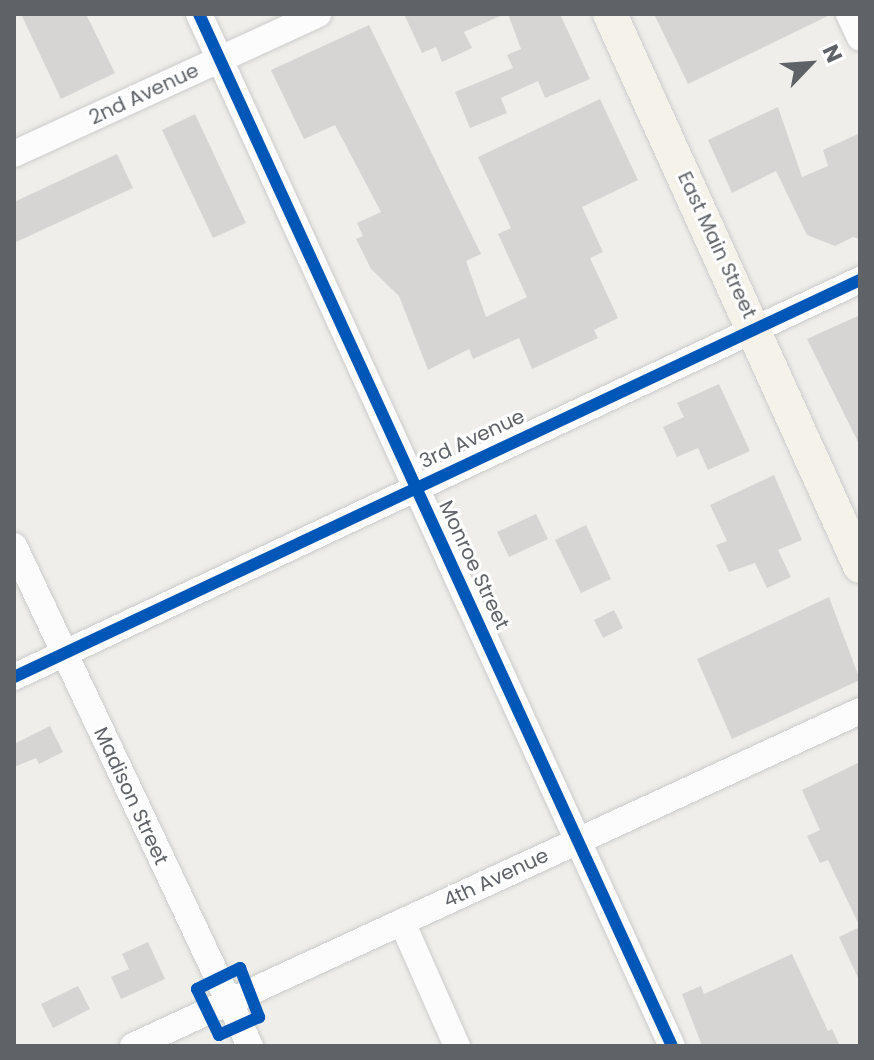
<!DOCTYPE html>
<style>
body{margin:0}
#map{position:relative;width:874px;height:1060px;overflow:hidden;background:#efeeea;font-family:Poppins,sans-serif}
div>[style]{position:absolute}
.building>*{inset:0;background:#d6d5d3}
.roads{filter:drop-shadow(0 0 2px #cbcccc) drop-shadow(0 0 2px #cbcccc)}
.minor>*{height:26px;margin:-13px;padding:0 13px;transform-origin:13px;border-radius:13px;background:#fdfcfc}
.major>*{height:34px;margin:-17px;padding:0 17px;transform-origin:17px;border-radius:17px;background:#f4f2e9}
.cycleway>*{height:12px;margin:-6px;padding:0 6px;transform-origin:6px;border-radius:6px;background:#0057b8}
span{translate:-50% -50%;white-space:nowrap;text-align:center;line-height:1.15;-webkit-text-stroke:6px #fff;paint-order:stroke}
.street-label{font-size:20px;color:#5f6368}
.frame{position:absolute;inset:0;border:16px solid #5f6368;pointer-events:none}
.north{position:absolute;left:770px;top:24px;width:80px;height:80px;-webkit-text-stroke:6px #fff;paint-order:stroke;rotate:65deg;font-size:22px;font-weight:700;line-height:32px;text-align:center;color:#5f6368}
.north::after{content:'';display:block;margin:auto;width:28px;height:36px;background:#5f6368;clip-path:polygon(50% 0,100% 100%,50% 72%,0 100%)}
</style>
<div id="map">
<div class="building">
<i style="clip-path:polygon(21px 14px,86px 14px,115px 73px,61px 99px)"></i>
<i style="clip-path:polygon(404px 14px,505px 14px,464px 32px,472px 48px,442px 62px,436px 47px,422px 53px)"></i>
<i style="clip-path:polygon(508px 14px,560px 14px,590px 79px,545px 98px,538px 81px,501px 98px,507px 113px,470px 128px,455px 92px,513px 68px,507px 55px,521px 49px)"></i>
<i style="clip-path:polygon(654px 14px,832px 14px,688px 84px)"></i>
<i style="clip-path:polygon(369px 25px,481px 254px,466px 261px,486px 317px,527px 297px,498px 234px,511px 228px,478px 157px,600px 99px,638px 180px,582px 207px,603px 252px,590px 258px,618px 318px,594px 330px,598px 338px,532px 369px,519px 338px,473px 359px,469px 349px,428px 370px,399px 296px,371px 269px,356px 239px,363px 236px,357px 223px,381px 212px,335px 125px,304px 139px,271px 70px)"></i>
<i style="clip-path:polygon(778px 107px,802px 177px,828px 166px,823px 150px,860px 133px,860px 239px,853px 237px,835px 246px,807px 235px,776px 171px,732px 193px,708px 140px)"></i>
<i style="clip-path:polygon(195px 114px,246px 223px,213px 238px,162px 130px)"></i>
<i style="clip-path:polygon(117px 154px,133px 188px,14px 243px,14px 202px)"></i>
<i style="clip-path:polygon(860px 315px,860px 446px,807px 339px)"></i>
<i style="clip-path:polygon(719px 384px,750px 451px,708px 470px,698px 448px,677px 457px,663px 427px,684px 417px,677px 403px)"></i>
<i style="clip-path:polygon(774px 475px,802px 540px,778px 550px,791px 577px,767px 588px,755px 563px,729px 572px,716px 545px,727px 541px,710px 505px)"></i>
<i style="clip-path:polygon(536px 514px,548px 539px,509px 557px,497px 532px)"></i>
<i style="clip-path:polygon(586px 525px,611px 579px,581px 593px,555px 540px)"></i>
<i style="clip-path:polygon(829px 597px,860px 680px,732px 739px,697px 659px)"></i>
<i style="clip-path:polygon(614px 610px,623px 628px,603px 638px,594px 620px)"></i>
<i style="clip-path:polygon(50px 726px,63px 752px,39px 764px,36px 758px,14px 767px,14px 744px)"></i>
<i style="clip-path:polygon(860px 762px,860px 982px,839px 937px,860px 927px,828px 860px,820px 863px,807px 836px,820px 830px,802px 790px)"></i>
<i style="clip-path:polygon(148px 942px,165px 979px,121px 999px,111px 977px,129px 969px,122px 954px)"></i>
<i style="clip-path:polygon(792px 954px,828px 1031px,832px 1029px,840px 1046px,702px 1046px,682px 994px,701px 986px,704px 994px)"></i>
<i style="clip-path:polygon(78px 986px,90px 1009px,53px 1028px,41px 1004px)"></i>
</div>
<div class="roads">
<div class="minor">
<i style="left:199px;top:14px;width:1135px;rotate:65.38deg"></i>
<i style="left:849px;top:14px;width:26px;rotate:65deg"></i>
<i style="left:14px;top:154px;width:335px;rotate:-24.7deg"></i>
<i style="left:14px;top:546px;width:553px;rotate:64.73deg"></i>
<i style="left:14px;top:677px;width:935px;rotate:-25.14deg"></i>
<i style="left:402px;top:922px;width:136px;rotate:66.1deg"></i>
<i style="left:133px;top:1046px;width:800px;rotate:-24.74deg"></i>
</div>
<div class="major">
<i style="left:610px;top:14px;width:606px;rotate:65.63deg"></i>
</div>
</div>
<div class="cycleway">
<i style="left:199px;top:14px;width:1135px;rotate:65.38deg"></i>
<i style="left:14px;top:677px;width:935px;rotate:-25.14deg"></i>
<i style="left:240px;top:968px;width:53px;rotate:68.8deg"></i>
<i style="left:259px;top:1017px;width:44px;rotate:155.8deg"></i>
<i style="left:219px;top:1035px;width:51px;rotate:-115.6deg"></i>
<i style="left:197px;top:989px;width:48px;rotate:-26deg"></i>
</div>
<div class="street-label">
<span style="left:144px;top:94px;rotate:-25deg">2nd Avenue</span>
<span style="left:717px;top:245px;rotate:65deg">East Main Street</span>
<span style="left:472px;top:439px;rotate:-25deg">3rd Avenue</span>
<span style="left:474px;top:565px;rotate:65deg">Monroe Street</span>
<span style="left:131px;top:796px;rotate:65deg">Madison Street</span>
<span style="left:496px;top:878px;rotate:-25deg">4th Avenue</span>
</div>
<div class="frame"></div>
<div class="north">N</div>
</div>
